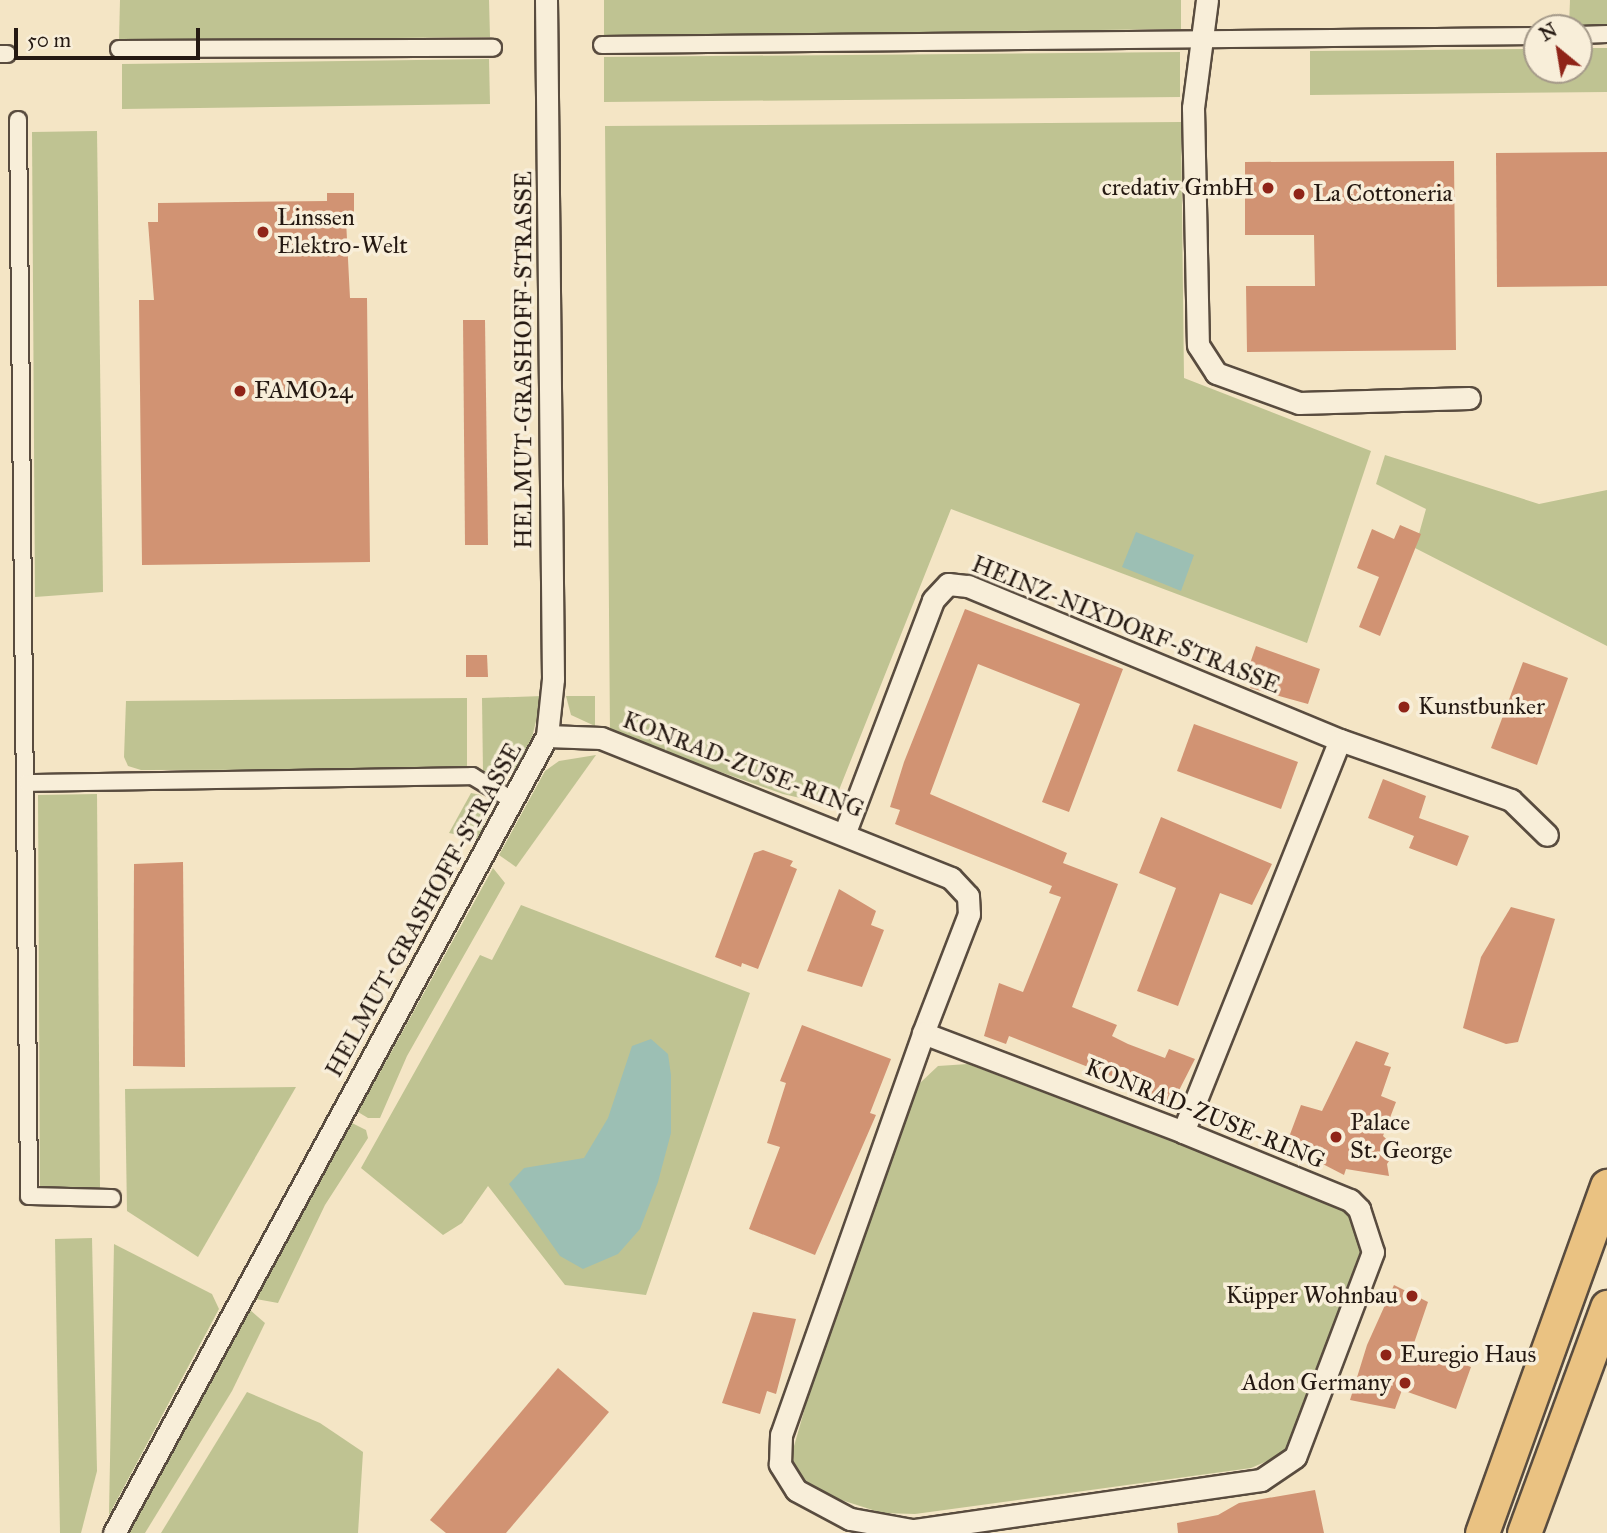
<!DOCTYPE html>
<meta charset="utf-8">
<style>
body{margin:0}
#map{position:relative;width:1607px;height:1533px;overflow:hidden;background:#f4e5c5;font-family:"IM FELL Great Primer",serif}
div>[style]{position:absolute}
[style*='--x']{left:calc(var(--x)*1px);top:calc(var(--y)*1px);width:calc(var(--w)*1px);rotate:calc(var(--a)*1deg)}
.green>*{inset:0;background:#bfc392}
.water>*{inset:0;background:#9cbfb4}
.building>*{inset:0;background:#d19373}
.roads{filter:drop-shadow(2px 0 #594c3f) drop-shadow(-2px 0 #594c3f) drop-shadow(0 2px #594c3f) drop-shadow(0 -2px #594c3f)}
.pedestrian>*{height:16px;margin:-8px;padding:0 8px;transform-origin:8px;border-radius:8px;background:#f8eed9}
.minor>*{height:21px;margin:-10.5px;padding:0 10.5px;transform-origin:10.5px;border-radius:10.5px;background:#f8eed9}
.primary>*{height:33px;margin:-16.5px;padding:0 16.5px;transform-origin:16.5px;border-radius:16.5px;background:#eac282}
.dots>*{width:19px;height:19px;translate:-50% -50%;box-sizing:border-box;border:4px solid #f8eed9;border-radius:50%}
span{translate:-50% -50%;white-space:nowrap;text-align:center;line-height:1.15;-webkit-text-stroke:7px #f8eed9;paint-order:stroke}
.poi-label{font-size:24px;color:#251912}
.right{translate:-100% -50%;text-align:right}
.left{translate:0 -50%;text-align:left}
.street-label{font-size:24px;color:#251912}
.north{position:absolute;left:1523px;top:14px;width:70px;height:70px;box-sizing:border-box;background:#f8eed9;border:2px solid #a49989;border-radius:50%;rotate:330deg;font-size:19px;font-weight:700;line-height:28px;text-align:center;color:#251912}
.north::after{content:'';display:block;margin:auto;width:24px;height:32px;background:#8f2418;clip-path:polygon(50% 0,100% 100%,50% 72%,0 100%)}
.scale{position:absolute;left:14px;top:28px;width:186px;height:32px;box-sizing:border-box;border:4px solid #251912;border-top:0;padding-left:9px;font-size:21px;line-height:24px;white-space:nowrap;color:#251912;-webkit-text-stroke:5px #f8eed9;paint-order:stroke}
</style>
<div id="map">
<div class="green">
<i style="clip-path:polygon(489px 0,490px 37px,119px 41px,120px 0)"></i>
<i style="clip-path:polygon(604px 0,1181px 0,1181px 29px,604px 36px)"></i>
<i style="clip-path:polygon(1570px 0,1607px 0,1607px 26px,1569px 26px)"></i>
<i style="clip-path:polygon(1579px 48px,1607px 48px,1607px 92px,1310px 95px,1310px 51px,1537px 49px,1537px 70px,1579px 70px)"></i>
<i style="clip-path:polygon(1180px 52px,1180px 97px,604px 102px,604px 57px)"></i>
<i style="clip-path:polygon(489px 59px,490px 104px,122px 109px,122px 64px)"></i>
<i style="clip-path:polygon(1181px 122px,1184px 378px,1371px 451px,1307px 643px,951px 509px,839px 790px,813px 801px,783px 794px,610px 733px,605px 126px)"></i>
<i style="clip-path:polygon(97px 131px,103px 592px,35px 597px,32px 132px)"></i>
<i style="clip-path:polygon(1385px 455px,1539px 504px,1607px 490px,1607px 646px,1415px 548px,1426px 509px,1376px 484px)"></i>
<i style="clip-path:polygon(542px 696px,530px 746px,517px 769px,491px 777px,483px 773px,482px 698px)"></i>
<i style="clip-path:polygon(566px 696px,595px 696px,595px 726px,571px 715px)"></i>
<i style="clip-path:polygon(467px 698px,467px 769px,141px 770px,128px 766px,124px 757px,126px 701px)"></i>
<i style="clip-path:polygon(596px 755px,516px 867px,499px 855px,545px 771px,559px 761px)"></i>
<i style="clip-path:polygon(471px 793px,481px 795px,490px 810px,478px 839px,449px 833px)"></i>
<i style="clip-path:polygon(97px 794px,100px 1188px,40px 1188px,38px 795px)"></i>
<i style="clip-path:polygon(493px 868px,505px 883px,407px 1056px,380px 1118px,368px 1118px,358px 1112px)"></i>
<i style="clip-path:polygon(521px 905px,750px 993px,646px 1295px,565px 1285px,488px 1186px,462px 1223px,443px 1235px,361px 1168px,480px 955px,492px 960px)"></i>
<i style="clip-path:polygon(968px 1064px,1335px 1203px,1350px 1217px,1363px 1244px,1286px 1453px,1251px 1468px,915px 1514px,882px 1513px,807px 1489px,790px 1460px,849px 1255px,920px 1083px,938px 1066px)"></i>
<i style="clip-path:polygon(296px 1087px,198px 1257px,127px 1211px,125px 1089px)"></i>
<i style="clip-path:polygon(352px 1123px,366px 1130px,368px 1138px,325px 1205px,278px 1303px,256px 1299px)"></i>
<i style="clip-path:polygon(92px 1238px,97px 1471px,81px 1533px,60px 1533px,55px 1239px)"></i>
<i style="clip-path:polygon(114px 1244px,212px 1294px,219px 1309px,109px 1515px)"></i>
<i style="clip-path:polygon(249px 1309px,265px 1323px,232px 1391px,145px 1533px,127px 1533px)"></i>
<i style="clip-path:polygon(247px 1392px,320px 1423px,363px 1452px,358px 1533px,161px 1533px)"></i>
</div>
<div class="water">
<i style="clip-path:polygon(1136px 532px,1194px 555px,1181px 591px,1122px 567px)"></i>
<i style="clip-path:polygon(651px 1039px,668px 1054px,671px 1075px,671px 1133px,658px 1182px,640px 1229px,618px 1254px,583px 1269px,560px 1256px,509px 1184px,524px 1168px,584px 1158px,608px 1118px,632px 1046px)"></i>
</div>
<div class="building">
<i style="clip-path:polygon(1607px 152px,1607px 286px,1497px 287px,1496px 153px)"></i>
<i style="clip-path:polygon(1454px 161px,1456px 350px,1247px 352px,1246px 286px,1315px 286px,1314px 235px,1245px 235px,1245px 162px)"></i>
<i style="clip-path:polygon(327px 193px,354px 193px,354px 220px,346px 220px,350px 298px,367px 298px,370px 562px,142px 565px,139px 300px,154px 300px,148px 222px,158px 222px,158px 203px,327px 201px)"></i>
<i style="clip-path:polygon(463px 320px,485px 320px,488px 545px,465px 545px)"></i>
<i style="clip-path:polygon(1400px 525px,1421px 534px,1380px 636px,1359px 627px,1379px 577px,1357px 568px,1372px 529px,1394px 539px)"></i>
<i style="clip-path:polygon(965px 609px,1123px 669px,1069px 812px,1042px 802px,1080px 704px,978px 664px,930px 794px,1067px 853px,1063px 863px,1118px 884px,1072px 1007px,1117px 1025px,1112px 1036px,1128px 1044px,1165px 1058px,1169px 1049px,1195px 1059px,1170px 1108px,1149px 1100px,1152px 1092px,1009px 1036px,1006px 1044px,984px 1036px,999px 983px,1023px 992px,1061px 897px,1049px 893px,1052px 886px,895px 824px,900px 810px,890px 807px,904px 762px)"></i>
<i style="clip-path:polygon(1256px 646px,1320px 669px,1308px 704px,1250px 688px,1252px 683px,1244px 681px)"></i>
<i style="clip-path:polygon(466px 655px,487px 655px,488px 677px,466px 677px)"></i>
<i style="clip-path:polygon(1523px 662px,1568px 678px,1537px 765px,1491px 748px)"></i>
<i style="clip-path:polygon(1194px 724px,1298px 762px,1281px 809px,1177px 771px)"></i>
<i style="clip-path:polygon(1383px 779px,1426px 796px,1419px 818px,1469px 836px,1457px 866px,1409px 848px,1414px 836px,1368px 818px)"></i>
<i style="clip-path:polygon(1161px 817px,1272px 864px,1252px 905px,1220px 893px,1178px 1006px,1137px 991px,1176px 888px,1139px 873px)"></i>
<i style="clip-path:polygon(763px 850px,793px 861px,790px 866px,797px 869px,758px 969px,742px 963px,741px 967px,715px 957px,754px 853px)"></i>
<i style="clip-path:polygon(183px 862px,185px 1067px,133px 1066px,134px 864px)"></i>
<i style="clip-path:polygon(839px 889px,876px 911px,871px 925px,884px 930px,862px 987px,807px 971px)"></i>
<i style="clip-path:polygon(1511px 907px,1555px 919px,1518px 1042px,1506px 1044px,1463px 1028px,1481px 957px)"></i>
<i style="clip-path:polygon(802px 1025px,891px 1059px,870px 1113px,876px 1115px,815px 1255px,749px 1229px,780px 1147px,767px 1143px,786px 1083px,780px 1081px)"></i>
<i style="clip-path:polygon(1356px 1041px,1389px 1053px,1384px 1065px,1391px 1067px,1381px 1096px,1396px 1102px,1383px 1136px,1397px 1149px,1387px 1164px,1389px 1176px,1346px 1169px,1344px 1175px,1286px 1145px,1301px 1105px,1322px 1111px)"></i>
<i style="clip-path:polygon(1394px 1285px,1428px 1302px,1413px 1346px,1471px 1367px,1456px 1409px,1402px 1390px,1395px 1409px,1350px 1400px,1367px 1345px)"></i>
<i style="clip-path:polygon(753px 1312px,796px 1319px,776px 1394px,767px 1391px,760px 1414px,722px 1403px)"></i>
<i style="clip-path:polygon(558px 1368px,609px 1412px,506px 1533px,446px 1533px,430px 1520px)"></i>
<i style="clip-path:polygon(1315px 1490px,1324px 1533px,1178px 1533px,1177px 1523px,1218px 1515px,1239px 1503px)"></i>
</div>
<div class="roads">
<div class="pedestrian">
<i style="--x:1579;--y:35;--w:28;--a:-2"></i>
<i style="--x:602;--y:45;--w:935;--a:-0.55"></i>
<i style="--x:119;--y:49;--w:374;--a:-0.2"></i>
<i style="--x:0;--y:54;--w:7;--a:0"></i>
<i style="--x:18;--y:120;--w:1076;--a:89.41"></i>
<i style="--x:29;--y:1196;--w:83;--a:1.4"></i>
<i style="--x:27;--y:783;--w:445;--a:-0.9"></i>
<i style="--x:472;--y:776;--w:49;--a:30.8"></i>
</div>
<div class="minor">
<i style="--x:1207;--y:0;--w:109;--a:97.4"></i>
<i style="--x:1193;--y:108;--w:237;--a:88.8"></i>
<i style="--x:1198;--y:345;--w:33;--a:57"></i>
<i style="--x:1216;--y:373;--w:88;--a:19.9"></i>
<i style="--x:1299;--y:403;--w:170;--a:-1.7"></i>
<i style="--x:547;--y:736;--w:54;--a:2.1"></i>
<i style="--x:601;--y:738;--w:377;--a:21.8"></i>
<i style="--x:951;--y:878;--w:25;--a:47"></i>
<i style="--x:968;--y:896;--w:18;--a:87"></i>
<i style="--x:969;--y:914;--w:128;--a:111.1"></i>
<i style="--x:845;--y:832;--w:248;--a:-69.2"></i>
<i style="--x:933;--y:600;--w:22;--a:-47"></i>
<i style="--x:948;--y:584;--w:20;--a:6"></i>
<i style="--x:968;--y:586;--w:403;--a:22.5"></i>
<i style="--x:1340;--y:740;--w:181;--a:19.3"></i>
<i style="--x:1511;--y:800;--w:50;--a:44.2"></i>
<i style="--x:923;--y:1033;--w:278;--a:20.8"></i>
<i style="--x:1183;--y:1132;--w:180;--a:22.2"></i>
<i style="--x:1350;--y:1200;--w:13;--a:45"></i>
<i style="--x:1359;--y:1209;--w:45;--a:72"></i>
<i style="--x:1373;--y:1252;--w:219;--a:110.8"></i>
<i style="--x:1295;--y:1457;--w:41;--a:145.9"></i>
<i style="--x:1261;--y:1480;--w:353;--a:171.8"></i>
<i style="--x:912;--y:1530;--w:63;--a:-169.9"></i>
<i style="--x:850;--y:1519;--w:61;--a:-151.8"></i>
<i style="--x:796;--y:1490;--w:31;--a:-122"></i>
<i style="--x:780;--y:1464;--w:29;--a:-88"></i>
<i style="--x:781;--y:1435;--w:426;--a:-70.5"></i>
<i style="--x:1183;--y:1132;--w:422;--a:-68.2"></i>
<i style="--x:114;--y:1533;--w:907;--a:-61.49"></i>
<i style="--x:547;--y:736;--w:57;--a:-84"></i>
<i style="--x:553;--y:679;--w:679;--a:-90.59"></i>
</div>
<div class="primary">
<i style="--x:1482;--y:1533;--w:369;--a:-70.2"></i>
<i style="--x:1524;--y:1533;--w:241;--a:-69.8"></i>
</div>
</div>
<div class="dots">
<i style="left:1268px;top:188px;background:#8f2418"></i>
<i style="left:1299px;top:194px;background:#8f2418"></i>
<i style="left:263px;top:232px;background:#8f2418"></i>
<i style="left:240px;top:391px;background:#8f2418"></i>
<i style="left:1404px;top:707px;background:#8f2418"></i>
<i style="left:1336px;top:1137px;background:#8f2418"></i>
<i style="left:1412px;top:1296px;background:#8f2418"></i>
<i style="left:1386px;top:1355px;background:#8f2418"></i>
<i style="left:1405px;top:1383px;background:#8f2418"></i>
</div>
<div class="poi-label">
<span class="right" style="left:1254px;top:188px">credativ GmbH</span>
<span class="left" style="left:1313px;top:194px">La Cottoneria</span>
<span class="left" style="left:277px;top:232px">Linssen<br>Elektro-Welt</span>
<span class="left" style="left:254px;top:391px">FAMO24</span>
<span class="left" style="left:1418px;top:707px">Kunstbunker</span>
<span class="left" style="left:1350px;top:1137px">Palace<br>St. George</span>
<span class="right" style="left:1398px;top:1296px">Küpper Wohnbau</span>
<span class="left" style="left:1400px;top:1355px">Euregio Haus</span>
<span class="right" style="left:1391px;top:1383px">Adon Germany</span>
</div>
<div class="street-label">
<span style="left:524px;top:360px;rotate:-90deg">HELMUT-GRASHOFF-STRASSE</span>
<span style="left:1126px;top:625px;rotate:22deg">HEINZ-NIXDORF-STRASSE</span>
<span style="left:743px;top:765px;rotate:21deg">KONRAD-ZUSE-RING</span>
<span style="left:424px;top:910px;rotate:-61deg">HELMUT-GRASHOFF-STRASSE</span>
<span style="left:1205px;top:1114px;rotate:22deg">KONRAD-ZUSE-RING</span>
</div>
<div class="north">N</div>
<div class="scale">50 m</div>
</div>
